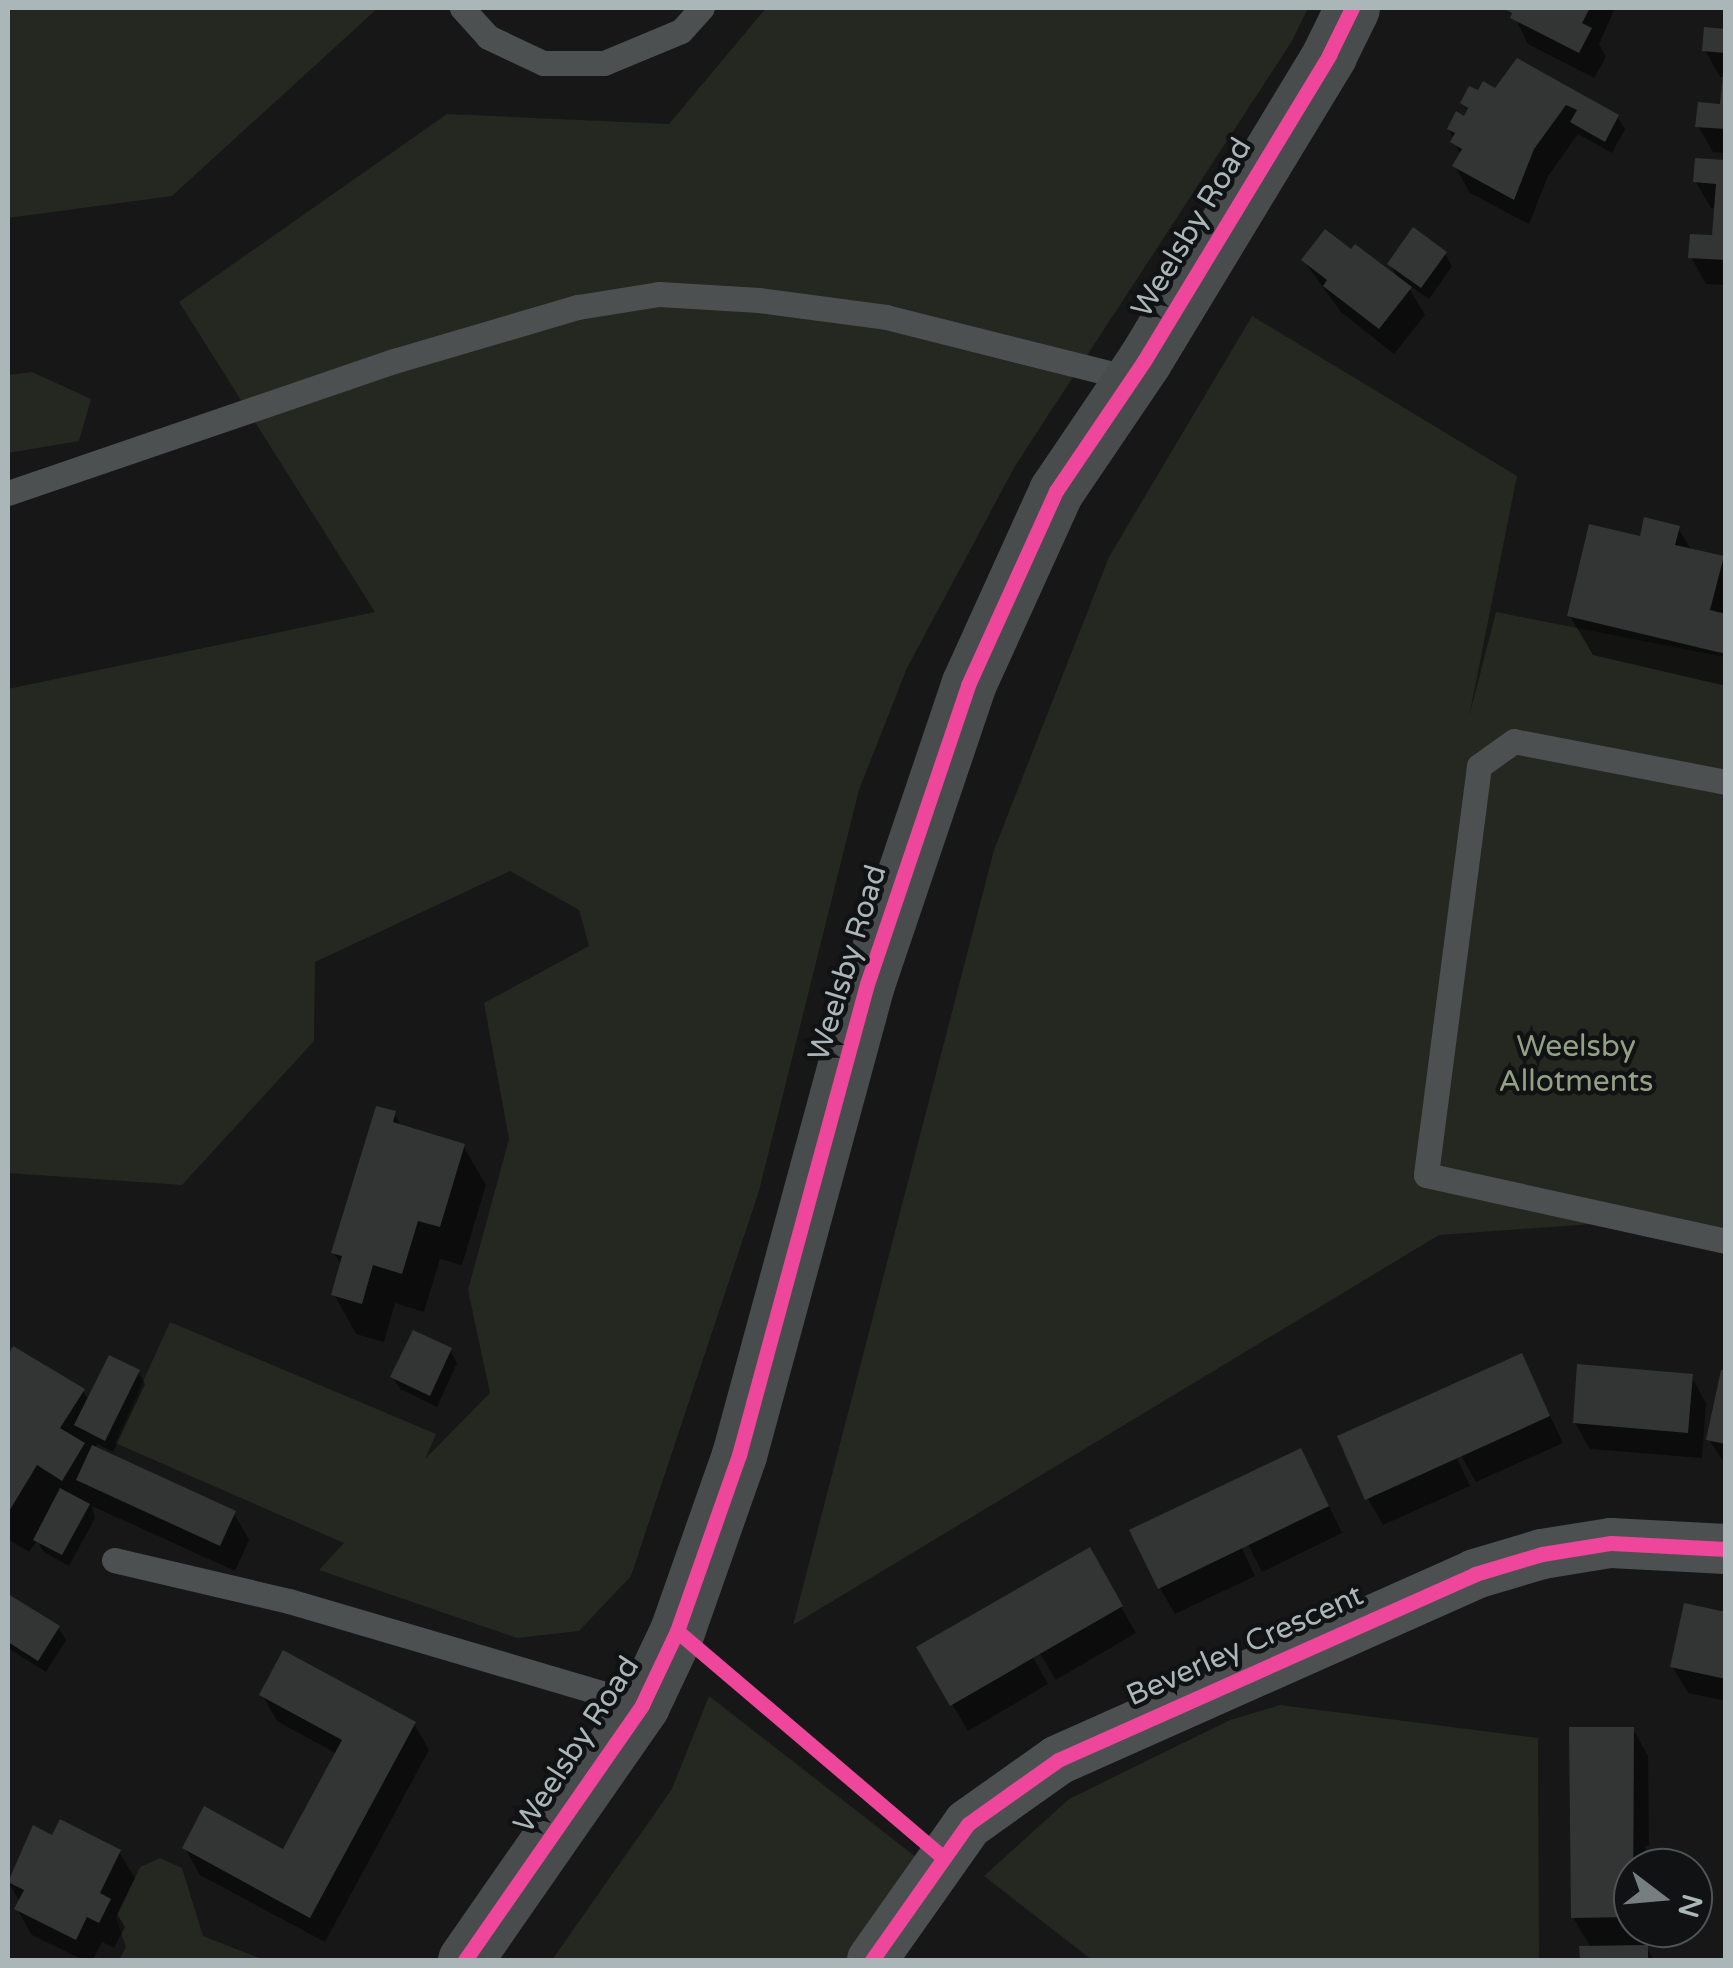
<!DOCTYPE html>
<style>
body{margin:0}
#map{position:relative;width:1733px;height:1968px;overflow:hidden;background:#171717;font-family:"Varela Round",sans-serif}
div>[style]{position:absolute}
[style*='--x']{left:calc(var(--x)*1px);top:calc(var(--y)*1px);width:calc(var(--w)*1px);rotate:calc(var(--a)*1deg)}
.green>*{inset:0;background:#252721}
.shadow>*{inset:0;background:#0007}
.building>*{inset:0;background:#333434}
.lane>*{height:25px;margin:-12.5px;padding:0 12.5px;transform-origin:12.5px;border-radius:12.5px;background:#4c5050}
.street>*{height:50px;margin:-25px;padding:0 25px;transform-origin:25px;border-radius:25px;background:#4c5050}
.primary>*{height:55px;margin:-27.5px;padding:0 27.5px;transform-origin:27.5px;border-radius:27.5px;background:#494c4c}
.cycleway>*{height:15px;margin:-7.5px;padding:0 7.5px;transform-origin:7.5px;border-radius:7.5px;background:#ed469a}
span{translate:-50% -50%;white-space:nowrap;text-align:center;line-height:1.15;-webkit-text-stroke:9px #111213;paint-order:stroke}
.street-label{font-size:30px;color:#aab6b7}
.park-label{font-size:30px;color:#93a083}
.frame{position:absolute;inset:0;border:10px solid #aab6b7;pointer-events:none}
.north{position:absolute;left:1613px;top:1848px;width:100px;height:100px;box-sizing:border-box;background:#111213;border:2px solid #4e5455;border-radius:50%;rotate:106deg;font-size:28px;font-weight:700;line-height:40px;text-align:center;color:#aab6b7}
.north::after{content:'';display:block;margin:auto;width:35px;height:45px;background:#777e7f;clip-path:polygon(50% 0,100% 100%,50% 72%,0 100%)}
</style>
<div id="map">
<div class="green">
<i style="clip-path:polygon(8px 8px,378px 8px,172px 196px,8px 218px)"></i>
<i style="clip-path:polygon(766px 8px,1308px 8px,1292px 41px,1015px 466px,907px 668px,859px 790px,759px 1191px,631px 1576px,579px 1631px,517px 1638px,319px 1570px,344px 1543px,115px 1443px,170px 1322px,436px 1434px,425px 1459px,490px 1393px,468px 1290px,509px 1139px,484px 1003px,589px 946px,579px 910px,510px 871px,315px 962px,314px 1041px,182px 1185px,8px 1173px,8px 689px,375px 612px,179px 302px,447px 114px,669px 124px)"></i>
<i style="clip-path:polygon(1252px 316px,1517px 476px,1469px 717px,1496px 612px,1725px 657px,1725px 1249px,1606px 1223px,1439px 1235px,793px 1625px,994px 850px,1109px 557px)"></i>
<i style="clip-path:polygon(32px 372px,91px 399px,79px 441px,8px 453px,8px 375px)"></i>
<i style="clip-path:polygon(709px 1696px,925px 1864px,857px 1960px,552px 1960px,672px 1789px)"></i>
<i style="clip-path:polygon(1280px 1705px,1538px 1738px,1539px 1960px,1092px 1960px,984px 1876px,1069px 1799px,1230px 1720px)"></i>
<i style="clip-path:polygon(160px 1858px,182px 1868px,203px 1936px,264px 1960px,119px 1960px,126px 1947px,116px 1918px,140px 1867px)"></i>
</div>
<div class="shadow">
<i style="clip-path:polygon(1510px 8px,1615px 8px,1599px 44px,1606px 57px,1594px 78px,1528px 44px)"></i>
<i style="clip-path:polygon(1726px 31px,1726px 153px,1713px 152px,1698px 126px,1722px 107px,1725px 77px,1720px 77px,1705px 50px)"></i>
<i style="clip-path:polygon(1505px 74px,1617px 117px,1625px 129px,1612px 153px,1578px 134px,1548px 176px,1529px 224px,1470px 193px,1455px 166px,1461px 156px,1449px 129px,1465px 119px,1468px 113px,1463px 103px,1479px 94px,1496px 91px)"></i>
<i style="clip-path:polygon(1726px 163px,1726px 285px,1706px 284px,1691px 257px,1715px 238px,1717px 208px,1711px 208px,1696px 182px)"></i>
<i style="clip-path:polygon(1445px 254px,1452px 266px,1429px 299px,1406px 283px,1425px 315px,1394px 354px,1341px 312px,1304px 261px,1400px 281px,1390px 264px)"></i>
<i style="clip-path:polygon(1678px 528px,1692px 551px,1722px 558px,1726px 564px,1726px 686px,1593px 655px,1570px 616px,1642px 539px)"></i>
<i style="clip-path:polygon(394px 1113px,402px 1128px,463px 1146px,486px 1185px,462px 1265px,440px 1259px,424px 1312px,395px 1303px,384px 1342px,356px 1334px,334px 1294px,342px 1266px,334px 1253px)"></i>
<i style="clip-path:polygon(14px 1349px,83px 1391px,89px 1401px,138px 1372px,145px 1384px,113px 1452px,97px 1444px,94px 1449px,234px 1513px,249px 1540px,235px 1571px,92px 1506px,95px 1518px,69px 1566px,44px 1552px,37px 1541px,29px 1552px,8px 1539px,8px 1360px)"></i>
<i style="clip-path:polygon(450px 1350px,457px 1363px,437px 1407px,400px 1389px,392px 1376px)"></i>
<i style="clip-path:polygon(1521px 1356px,1563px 1443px,1476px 1482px,1458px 1450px,1454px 1452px,1470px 1486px,1383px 1525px,1368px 1499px)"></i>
<i style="clip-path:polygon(1726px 1373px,1726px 1466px,1709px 1439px)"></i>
<i style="clip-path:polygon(1691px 1376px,1706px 1403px,1702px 1458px,1590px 1449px,1575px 1423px)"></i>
<i style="clip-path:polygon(1315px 1477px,1342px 1533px,1262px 1572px,1220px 1489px)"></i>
<i style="clip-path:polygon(1228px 1519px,1255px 1576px,1175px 1614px,1160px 1588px)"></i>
<i style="clip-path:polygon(1089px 1550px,1136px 1633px,1056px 1680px,1007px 1597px)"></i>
<i style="clip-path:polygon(8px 1597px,58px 1628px,66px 1640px,46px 1672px,8px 1648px)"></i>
<i style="clip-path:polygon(1001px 1601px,1048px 1684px,968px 1731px,919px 1648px)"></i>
<i style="clip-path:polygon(1726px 1614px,1726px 1701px,1688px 1693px,1673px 1667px)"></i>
<i style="clip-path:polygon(262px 1694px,414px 1724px,429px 1750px,325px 1942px,200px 1875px,185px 1848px,284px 1852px,337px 1754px,277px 1721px)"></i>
<i style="clip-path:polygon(1633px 1729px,1648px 1756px,1649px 1846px,1645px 1846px,1649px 1868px,1633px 1868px,1633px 1928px,1649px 1928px,1649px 1943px,1644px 1943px,1654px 1960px,1582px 1960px,1582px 1948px,1591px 1948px,1573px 1917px)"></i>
<i style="clip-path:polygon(34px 1829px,53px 1838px,119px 1852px,135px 1878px,117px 1914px,125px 1927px,114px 1948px,102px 1942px,93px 1960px,83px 1960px,32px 1935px,17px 1909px,20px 1902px,8px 1881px)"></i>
</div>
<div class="building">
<i style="clip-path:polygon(1503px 8px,1590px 8px,1582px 23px,1592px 28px,1579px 53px,1510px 18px,1512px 13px)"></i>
<i style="clip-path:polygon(1704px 27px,1726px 29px,1726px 53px,1702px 51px)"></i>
<i style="clip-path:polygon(1517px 58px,1619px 115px,1605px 142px,1570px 122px,1577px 110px,1566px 105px,1534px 149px,1514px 200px,1452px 166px,1462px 149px,1450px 142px,1455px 133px,1447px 129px,1456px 111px,1464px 116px,1468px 108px,1460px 103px,1469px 86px,1478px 90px,1483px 81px,1495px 88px)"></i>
<i style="clip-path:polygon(1723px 73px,1726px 129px,1695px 127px,1698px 102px,1720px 104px)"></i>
<i style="clip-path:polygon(1695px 158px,1726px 160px,1726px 260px,1688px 258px,1690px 234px,1712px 235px,1716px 184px,1693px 182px)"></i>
<i style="clip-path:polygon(1413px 227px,1447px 252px,1421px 288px,1387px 264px)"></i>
<i style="clip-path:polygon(1325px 229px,1351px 249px,1355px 244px,1412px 287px,1379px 329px,1323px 286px,1327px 280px,1301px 260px)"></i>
<i style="clip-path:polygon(1644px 517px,1680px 526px,1675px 545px,1724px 556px,1710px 610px,1726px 614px,1726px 654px,1567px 616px,1589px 524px,1640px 536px)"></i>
<i style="clip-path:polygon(376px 1106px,396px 1111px,393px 1122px,465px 1144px,440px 1227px,418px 1221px,402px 1274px,373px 1265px,362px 1304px,331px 1295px,342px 1256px,331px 1253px)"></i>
<i style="clip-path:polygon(413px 1330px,452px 1348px,430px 1396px,390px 1377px)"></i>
<i style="clip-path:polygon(13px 1346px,85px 1389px,60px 1428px,85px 1443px,62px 1481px,37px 1465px,8px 1513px,8px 1355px)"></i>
<i style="clip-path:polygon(1522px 1353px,1550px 1416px,1365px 1500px,1337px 1436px)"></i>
<i style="clip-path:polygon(109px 1355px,140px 1370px,105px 1441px,74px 1425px)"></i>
<i style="clip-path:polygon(1577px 1364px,1693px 1374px,1688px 1433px,1573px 1423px)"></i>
<i style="clip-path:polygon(1721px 1370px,1726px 1370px,1726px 1444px,1706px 1440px)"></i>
<i style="clip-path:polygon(92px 1445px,236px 1511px,220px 1546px,76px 1480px)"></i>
<i style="clip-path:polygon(1301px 1448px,1329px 1506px,1158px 1589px,1129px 1530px)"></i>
<i style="clip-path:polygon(60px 1488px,90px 1504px,62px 1555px,33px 1540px)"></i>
<i style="clip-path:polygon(1090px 1547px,1123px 1606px,950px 1706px,916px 1647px)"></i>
<i style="clip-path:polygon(8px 1594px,60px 1626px,38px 1661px,8px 1642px)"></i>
<i style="clip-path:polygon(1684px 1603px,1726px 1612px,1726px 1679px,1670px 1667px)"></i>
<i style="clip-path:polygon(283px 1650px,416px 1722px,310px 1918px,182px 1848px,204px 1806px,283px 1849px,342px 1740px,259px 1695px)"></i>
<i style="clip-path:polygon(1569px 1727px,1634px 1727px,1633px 1917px,1571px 1918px)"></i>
<i style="clip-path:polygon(60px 1819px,121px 1850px,100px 1893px,111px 1899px,99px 1923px,87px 1917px,76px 1940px,14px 1909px,24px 1890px,8px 1882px,33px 1825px,52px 1835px)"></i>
<i style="clip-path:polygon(1648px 1945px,1648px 1960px,1580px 1960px,1579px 1946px)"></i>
</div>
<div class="lane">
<i style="--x:462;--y:8;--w:39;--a:48"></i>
<i style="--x:488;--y:37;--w:61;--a:25.3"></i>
<i style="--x:543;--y:63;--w:61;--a:0"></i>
<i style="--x:604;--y:63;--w:83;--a:-22.6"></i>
<i style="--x:681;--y:31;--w:31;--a:-48"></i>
<i style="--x:8;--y:493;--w:408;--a:-18.9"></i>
<i style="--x:394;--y:361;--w:192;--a:-16.4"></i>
<i style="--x:578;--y:307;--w:82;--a:-9.1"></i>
<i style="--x:659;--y:294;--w:100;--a:3.4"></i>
<i style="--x:759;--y:300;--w:128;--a:7.6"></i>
<i style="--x:886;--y:317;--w:255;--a:14.1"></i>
<i style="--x:1726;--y:782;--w:216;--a:-169.1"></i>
<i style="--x:1514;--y:741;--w:43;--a:144.5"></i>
<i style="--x:1479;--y:766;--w:412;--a:97.4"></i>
<i style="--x:1426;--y:1175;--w:307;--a:12.4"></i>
<i style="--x:114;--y:1560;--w:180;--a:13.2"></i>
<i style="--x:289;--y:1601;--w:368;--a:16.4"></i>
</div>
<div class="street">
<i style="--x:872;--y:1960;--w:166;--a:-54.8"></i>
<i style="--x:968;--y:1824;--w:110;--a:-35.4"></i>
<i style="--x:1058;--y:1760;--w:457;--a:-24"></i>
<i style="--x:1475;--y:1574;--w:70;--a:-16.6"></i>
<i style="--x:1542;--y:1554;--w:70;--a:-9.1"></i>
<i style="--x:1611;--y:1543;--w:115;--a:3"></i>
</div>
<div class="primary">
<i style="--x:465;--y:1960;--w:310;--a:-55.2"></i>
<i style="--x:642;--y:1705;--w:82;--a:-64.7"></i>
<i style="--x:677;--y:1631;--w:187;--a:-70.6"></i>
<i style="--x:739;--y:1455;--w:488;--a:-74.8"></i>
<i style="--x:867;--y:984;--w:316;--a:-71.3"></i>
<i style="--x:968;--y:685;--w:213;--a:-65.6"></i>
<i style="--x:1056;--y:491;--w:157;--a:-55.9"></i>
<i style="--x:1144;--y:361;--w:358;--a:-58.8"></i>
<i style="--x:1329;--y:55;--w:52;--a:-63.9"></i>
</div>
<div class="cycleway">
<i style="--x:677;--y:1631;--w:350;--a:40.4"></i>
<i style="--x:465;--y:1960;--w:310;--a:-55.2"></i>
<i style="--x:642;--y:1705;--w:82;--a:-64.7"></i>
<i style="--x:677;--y:1631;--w:187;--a:-70.6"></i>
<i style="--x:739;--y:1455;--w:488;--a:-74.8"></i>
<i style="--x:867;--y:984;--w:316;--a:-71.3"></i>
<i style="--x:968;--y:685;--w:213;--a:-65.6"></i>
<i style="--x:1056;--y:491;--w:157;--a:-55.9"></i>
<i style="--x:1144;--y:361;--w:358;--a:-58.8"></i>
<i style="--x:1329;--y:55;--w:52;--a:-63.9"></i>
<i style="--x:872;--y:1960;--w:166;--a:-54.8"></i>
<i style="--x:968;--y:1824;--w:110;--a:-35.4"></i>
<i style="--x:1058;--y:1760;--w:457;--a:-24"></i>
<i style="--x:1475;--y:1574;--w:70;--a:-16.6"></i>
<i style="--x:1542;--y:1554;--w:70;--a:-9.1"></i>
<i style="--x:1611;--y:1543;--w:115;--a:3"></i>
</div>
<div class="street-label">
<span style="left:1192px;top:228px;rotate:-59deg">Weelsby Road</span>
<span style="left:848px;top:963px;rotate:-73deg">Weelsby Road</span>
<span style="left:1245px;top:1646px;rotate:-24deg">Beverley Crescent</span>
<span style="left:577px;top:1745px;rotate:-57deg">Weelsby Road</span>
</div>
<div class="park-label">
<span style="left:1576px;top:1064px">Weelsby<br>Allotments</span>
</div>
<div class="frame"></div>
<div class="north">N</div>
</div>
